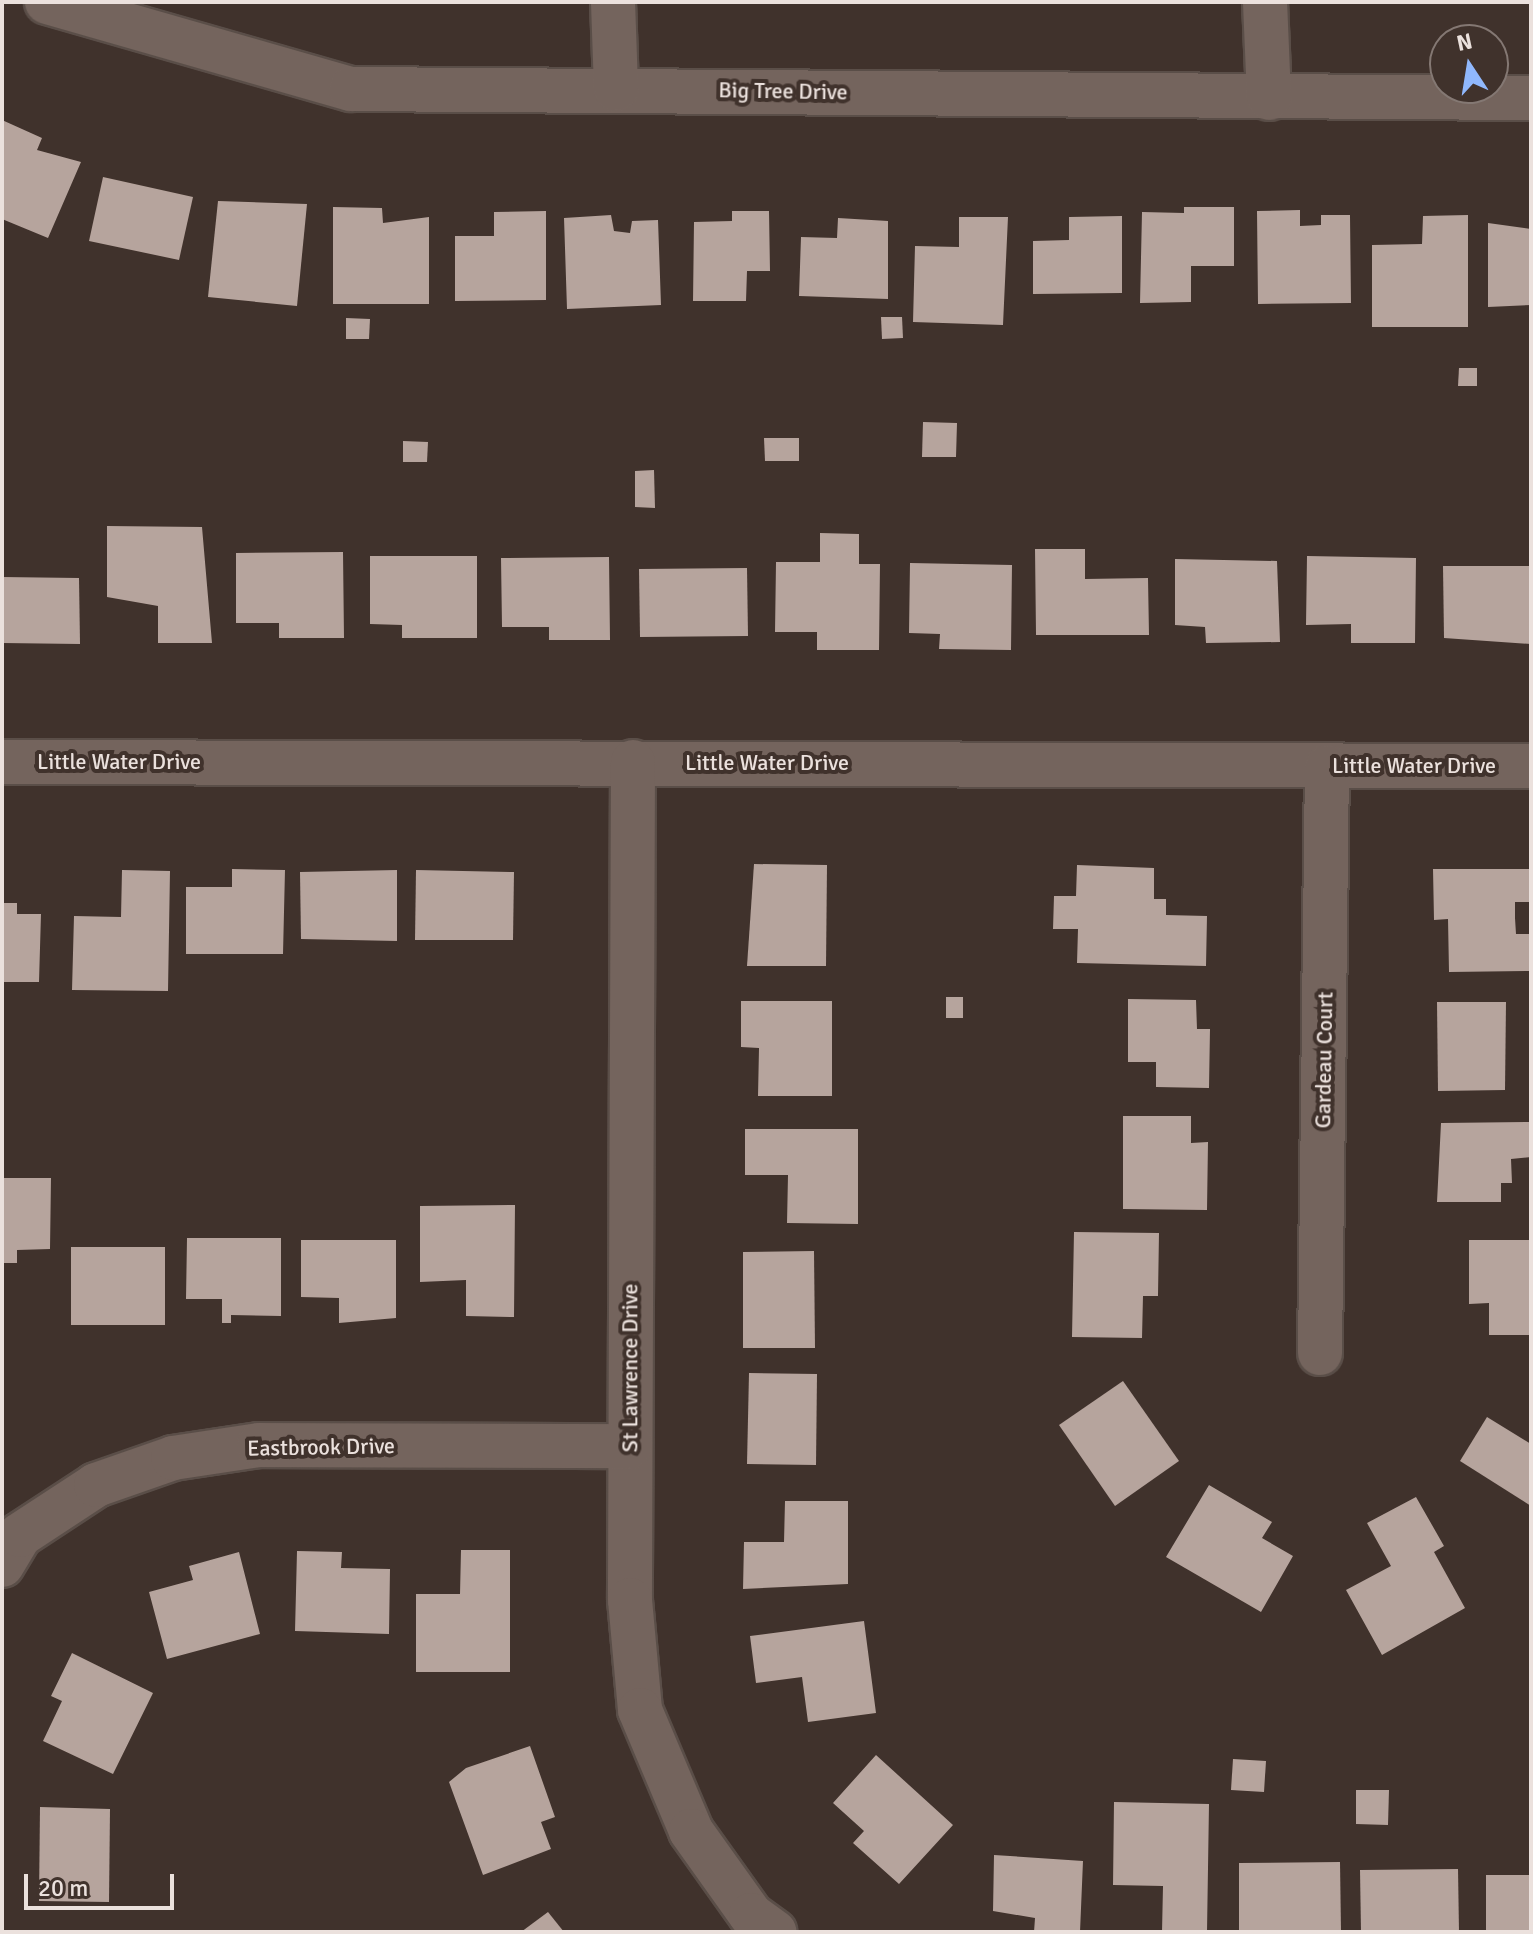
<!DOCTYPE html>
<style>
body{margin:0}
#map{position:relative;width:1533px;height:1934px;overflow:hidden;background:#40322c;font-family:Signika,sans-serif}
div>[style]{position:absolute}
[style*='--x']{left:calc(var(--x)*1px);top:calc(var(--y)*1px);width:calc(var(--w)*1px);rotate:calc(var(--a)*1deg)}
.building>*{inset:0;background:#b6a49d}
.roads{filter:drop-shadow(2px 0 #5a4e48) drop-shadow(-2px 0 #5a4e48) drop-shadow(0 2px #5a4e48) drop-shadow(0 -2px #5a4e48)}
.minor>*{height:44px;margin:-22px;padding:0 22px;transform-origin:22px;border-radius:22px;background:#74645d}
span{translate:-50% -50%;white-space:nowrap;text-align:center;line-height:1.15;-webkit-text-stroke:8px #40322c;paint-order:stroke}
.street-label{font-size:22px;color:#ebe1dd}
.frame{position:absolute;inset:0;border:4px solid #ebe1dd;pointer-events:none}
.north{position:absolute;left:1429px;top:24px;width:80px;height:80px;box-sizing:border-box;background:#40322c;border:2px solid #847873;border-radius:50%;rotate:348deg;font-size:22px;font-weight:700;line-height:32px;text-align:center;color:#ebe1dd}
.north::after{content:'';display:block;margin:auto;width:28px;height:36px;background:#90b8fd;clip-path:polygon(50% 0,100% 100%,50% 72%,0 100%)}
.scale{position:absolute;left:24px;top:1874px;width:150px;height:36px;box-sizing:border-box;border:4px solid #ebe1dd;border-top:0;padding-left:10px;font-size:24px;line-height:28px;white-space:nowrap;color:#ebe1dd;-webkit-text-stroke:6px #40322c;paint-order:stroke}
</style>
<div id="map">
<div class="building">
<i style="clip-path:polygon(2px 120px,42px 138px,37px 150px,81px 162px,48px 238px,2px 219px)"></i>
<i style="clip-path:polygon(103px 177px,193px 197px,179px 260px,89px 241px)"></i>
<i style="clip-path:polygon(218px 201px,307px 204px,297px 306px,208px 297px)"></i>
<i style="clip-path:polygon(333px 207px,382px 208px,383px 223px,429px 217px,429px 304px,333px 304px)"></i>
<i style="clip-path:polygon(1184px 207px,1234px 207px,1234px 266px,1191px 266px,1191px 302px,1140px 303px,1142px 212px,1184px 213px)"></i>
<i style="clip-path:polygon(1300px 210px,1300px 226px,1321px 225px,1321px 215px,1350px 215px,1351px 303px,1258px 304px,1257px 211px)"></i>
<i style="clip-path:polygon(546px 211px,546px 300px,455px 301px,455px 236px,494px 236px,494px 212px)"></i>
<i style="clip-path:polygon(732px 211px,769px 211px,770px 271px,747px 271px,746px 301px,693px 301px,694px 222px,732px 221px)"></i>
<i style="clip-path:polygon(611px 215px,614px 231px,630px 233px,632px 221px,658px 220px,661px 305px,567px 309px,564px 218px)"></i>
<i style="clip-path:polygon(1468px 215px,1468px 327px,1372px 327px,1372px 245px,1422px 244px,1423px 216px)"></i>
<i style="clip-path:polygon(1122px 216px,1122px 293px,1033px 294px,1033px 241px,1069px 240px,1069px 217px)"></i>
<i style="clip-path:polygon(959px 217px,1008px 217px,1003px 325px,913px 322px,915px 246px,959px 247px)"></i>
<i style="clip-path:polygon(838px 218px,888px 221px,888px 299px,799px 296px,801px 237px,837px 238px)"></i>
<i style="clip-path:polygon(1488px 223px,1531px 229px,1531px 305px,1488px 307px)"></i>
<i style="clip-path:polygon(881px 317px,902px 317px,903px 338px,882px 339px)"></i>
<i style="clip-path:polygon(346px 318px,370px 319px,369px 339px,346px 339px)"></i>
<i style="clip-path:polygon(1459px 368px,1477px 368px,1477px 386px,1458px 386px)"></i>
<i style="clip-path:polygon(923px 422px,957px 423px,956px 457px,922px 457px)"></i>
<i style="clip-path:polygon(764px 438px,799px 438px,799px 461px,765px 461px)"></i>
<i style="clip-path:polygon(403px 441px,428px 442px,427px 462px,403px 462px)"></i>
<i style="clip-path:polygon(654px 470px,655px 508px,635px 507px,635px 471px)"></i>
<i style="clip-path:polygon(107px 526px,202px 527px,212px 643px,158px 643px,158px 606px,107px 597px)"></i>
<i style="clip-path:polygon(820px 533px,859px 534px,859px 564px,880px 564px,879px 650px,817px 650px,817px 632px,775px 632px,776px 562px,820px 562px)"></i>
<i style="clip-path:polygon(1035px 549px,1085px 549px,1085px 579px,1148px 578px,1149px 635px,1036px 635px)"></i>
<i style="clip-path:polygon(343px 552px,344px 638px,279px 638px,279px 623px,236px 623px,236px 553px)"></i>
<i style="clip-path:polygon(370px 556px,477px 556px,477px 638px,402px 638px,402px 625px,370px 624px)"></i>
<i style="clip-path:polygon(1307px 556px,1416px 558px,1415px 643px,1351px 643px,1351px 624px,1306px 625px)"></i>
<i style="clip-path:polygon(609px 557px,610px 640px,549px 640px,549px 627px,502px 627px,501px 558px)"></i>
<i style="clip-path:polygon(1175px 559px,1277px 561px,1280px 642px,1206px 643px,1205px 627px,1175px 625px)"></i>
<i style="clip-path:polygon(910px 563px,1012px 565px,1011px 650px,939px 649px,940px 634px,909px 633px)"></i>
<i style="clip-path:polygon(1443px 566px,1531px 566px,1531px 644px,1444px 638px)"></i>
<i style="clip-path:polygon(747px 568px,748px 636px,640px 637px,639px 569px)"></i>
<i style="clip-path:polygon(2px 577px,79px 578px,80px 644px,2px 643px)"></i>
<i style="clip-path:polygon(754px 864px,827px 865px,826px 966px,747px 966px)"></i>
<i style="clip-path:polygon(1077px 865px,1154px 868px,1154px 899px,1166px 899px,1166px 915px,1207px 916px,1206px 966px,1077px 963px,1078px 929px,1053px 929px,1054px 896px,1076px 896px)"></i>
<i style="clip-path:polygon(232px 869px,285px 870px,283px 954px,186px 954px,186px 887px,232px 887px)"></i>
<i style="clip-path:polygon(1433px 869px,1531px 869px,1531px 902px,1515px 902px,1515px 918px,1516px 934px,1531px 934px,1531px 971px,1449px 972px,1448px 919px,1434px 920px)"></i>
<i style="clip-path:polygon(122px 870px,170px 871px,168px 991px,72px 990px,74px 916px,121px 917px)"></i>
<i style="clip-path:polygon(397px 870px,397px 941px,301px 939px,300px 872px)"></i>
<i style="clip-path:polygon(416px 870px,514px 872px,513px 940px,415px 940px)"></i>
<i style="clip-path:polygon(2px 903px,17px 903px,17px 914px,41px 914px,39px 982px,2px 982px)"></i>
<i style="clip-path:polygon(946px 997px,963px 997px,963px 1018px,946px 1018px)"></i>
<i style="clip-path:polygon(1128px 999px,1196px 1000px,1197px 1029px,1210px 1029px,1209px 1088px,1156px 1087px,1156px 1062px,1128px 1062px)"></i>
<i style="clip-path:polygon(741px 1001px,832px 1001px,832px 1096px,758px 1096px,759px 1048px,741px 1047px)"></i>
<i style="clip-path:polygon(1437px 1002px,1506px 1002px,1505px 1090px,1438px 1091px)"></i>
<i style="clip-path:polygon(1123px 1116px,1191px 1116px,1191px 1143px,1208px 1142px,1207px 1210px,1123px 1209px)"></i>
<i style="clip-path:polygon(1531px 1122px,1531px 1157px,1511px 1159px,1512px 1183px,1501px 1183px,1501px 1202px,1437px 1202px,1441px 1123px)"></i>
<i style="clip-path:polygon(745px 1129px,858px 1129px,858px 1224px,787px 1223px,788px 1175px,745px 1175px)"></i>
<i style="clip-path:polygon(2px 1178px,51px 1178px,50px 1249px,17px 1250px,17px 1263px,2px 1263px)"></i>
<i style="clip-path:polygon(515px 1205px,514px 1317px,466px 1316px,466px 1280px,420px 1282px,420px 1206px)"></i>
<i style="clip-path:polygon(1074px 1232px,1159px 1233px,1158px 1296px,1143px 1296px,1142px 1338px,1072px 1337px)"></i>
<i style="clip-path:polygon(187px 1238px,281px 1238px,281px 1316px,231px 1315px,231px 1323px,222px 1323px,222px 1299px,186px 1299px)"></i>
<i style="clip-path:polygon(301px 1240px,396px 1240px,396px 1318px,339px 1323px,339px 1298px,301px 1297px)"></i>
<i style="clip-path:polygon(1469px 1240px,1531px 1240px,1531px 1335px,1489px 1335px,1489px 1303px,1469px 1304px)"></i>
<i style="clip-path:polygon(71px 1247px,165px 1247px,165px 1325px,71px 1325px)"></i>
<i style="clip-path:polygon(814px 1251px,815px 1348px,743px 1348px,743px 1252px)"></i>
<i style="clip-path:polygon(749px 1373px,817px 1374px,816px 1465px,747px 1464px)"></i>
<i style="clip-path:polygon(1123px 1381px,1179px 1461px,1115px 1506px,1059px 1425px)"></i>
<i style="clip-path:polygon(1487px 1417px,1531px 1444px,1531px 1506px,1460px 1461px)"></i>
<i style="clip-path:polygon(1209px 1485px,1272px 1522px,1262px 1538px,1293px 1556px,1261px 1612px,1166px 1557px)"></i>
<i style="clip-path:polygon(1416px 1497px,1444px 1546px,1434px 1552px,1465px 1608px,1382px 1655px,1346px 1590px,1391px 1566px,1367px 1523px)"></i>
<i style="clip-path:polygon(785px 1501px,848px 1501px,848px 1584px,743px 1589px,744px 1542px,784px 1542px)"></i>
<i style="clip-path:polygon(461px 1550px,510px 1550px,510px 1672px,416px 1672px,416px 1594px,460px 1594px)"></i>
<i style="clip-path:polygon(297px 1551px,342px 1552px,341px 1568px,390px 1569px,389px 1634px,295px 1631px)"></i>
<i style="clip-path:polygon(239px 1552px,260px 1634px,167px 1659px,149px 1592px,193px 1580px,189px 1566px)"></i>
<i style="clip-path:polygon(864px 1621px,876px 1713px,808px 1722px,802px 1677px,756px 1683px,750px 1636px)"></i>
<i style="clip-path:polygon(72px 1653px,153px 1693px,113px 1774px,43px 1741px,62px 1701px,51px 1696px)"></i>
<i style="clip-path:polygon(530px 1746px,555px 1817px,541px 1822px,551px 1849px,483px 1875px,449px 1782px,466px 1768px)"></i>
<i style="clip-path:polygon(876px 1755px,953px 1825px,899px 1884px,853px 1843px,864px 1831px,833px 1803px)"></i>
<i style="clip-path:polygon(1233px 1759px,1266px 1761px,1264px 1792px,1231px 1790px)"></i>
<i style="clip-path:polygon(1356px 1790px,1389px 1790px,1388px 1825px,1356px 1824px)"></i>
<i style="clip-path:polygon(1114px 1802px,1209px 1804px,1207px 1932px,1162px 1932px,1163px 1886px,1113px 1885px)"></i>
<i style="clip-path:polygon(40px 1807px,110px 1809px,109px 1902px,39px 1901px)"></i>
<i style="clip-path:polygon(994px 1855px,1083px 1861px,1080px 1932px,1034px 1932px,1035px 1918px,993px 1911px)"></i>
<i style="clip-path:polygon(1340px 1862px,1341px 1932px,1239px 1932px,1239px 1863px)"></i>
<i style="clip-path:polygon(1458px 1869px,1459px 1932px,1361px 1932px,1360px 1870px)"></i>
<i style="clip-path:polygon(1486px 1875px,1531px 1875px,1531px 1932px,1486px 1932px)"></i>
<i style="clip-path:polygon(548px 1912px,564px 1932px,521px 1932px)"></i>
</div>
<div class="roads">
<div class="minor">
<i style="--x:47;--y:2;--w:316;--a:16"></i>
<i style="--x:351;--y:89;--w:1180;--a:0.44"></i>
<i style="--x:613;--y:2;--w:87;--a:88"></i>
<i style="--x:1265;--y:2;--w:96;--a:87.6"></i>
<i style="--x:2;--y:762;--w:1529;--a:0.15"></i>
<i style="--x:633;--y:762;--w:838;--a:90.21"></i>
<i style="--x:630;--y:1600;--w:110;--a:84.8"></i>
<i style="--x:640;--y:1710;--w:131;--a:67.1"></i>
<i style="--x:691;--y:1831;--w:103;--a:54.5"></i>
<i style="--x:751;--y:1915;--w:29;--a:36"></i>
<i style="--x:1320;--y:1353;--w:586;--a:-89.32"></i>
<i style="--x:2;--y:1565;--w:35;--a:-59"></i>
<i style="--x:20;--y:1535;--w:91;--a:-33.3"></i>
<i style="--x:96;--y:1485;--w:82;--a:-19.3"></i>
<i style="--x:173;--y:1458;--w:87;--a:-8.6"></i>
<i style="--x:259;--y:1445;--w:371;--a:0.2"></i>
</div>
</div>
<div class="street-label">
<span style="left:783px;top:91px;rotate:1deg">Big Tree Drive</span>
<span style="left:119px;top:762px">Little Water Drive</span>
<span style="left:767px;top:763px">Little Water Drive</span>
<span style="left:1414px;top:766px">Little Water Drive</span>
<span style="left:1324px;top:1060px;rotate:-89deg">Gardeau Court</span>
<span style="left:630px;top:1368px;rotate:-90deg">St Lawrence Drive</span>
<span style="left:321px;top:1447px;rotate:-1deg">Eastbrook Drive</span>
</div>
<div class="frame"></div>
<div class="north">N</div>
<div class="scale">20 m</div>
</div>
